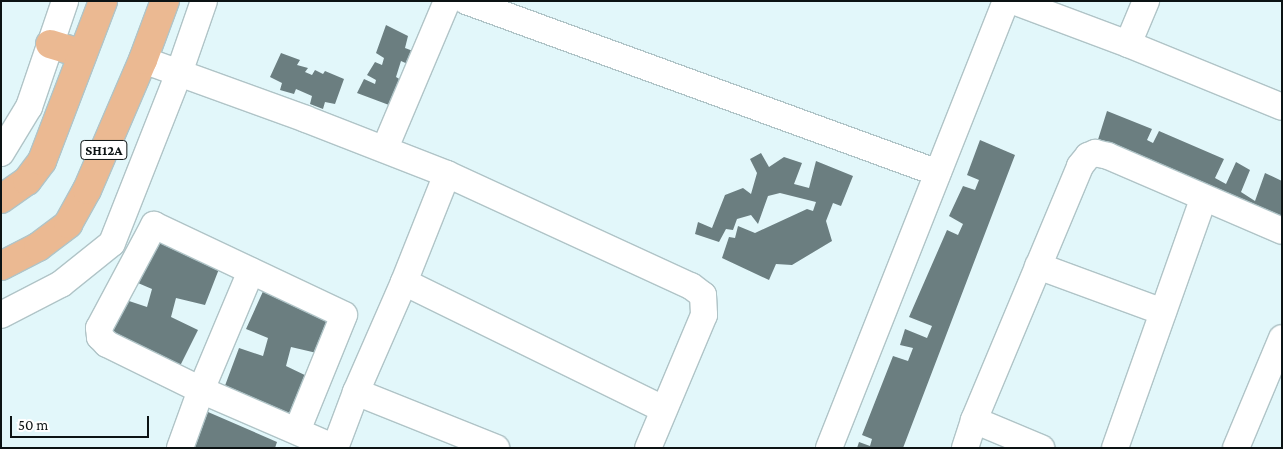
<!DOCTYPE html>
<style>
body{margin:0}
#map{position:relative;width:1283px;height:449px;overflow:hidden;background:#e2f7fa;font-family:"Crimson Pro",serif}
div>[style]{position:absolute}
[style*='--x']{left:calc(var(--x)*1px);top:calc(var(--y)*1px);width:calc(var(--w)*1px);rotate:calc(var(--a)*1deg)}
.building>*{inset:0;background:#6b7e80}
.roads{filter:drop-shadow(1px 0 #b0c4c7) drop-shadow(-1px 0 #b0c4c7) drop-shadow(0 1px #b0c4c7) drop-shadow(0 -1px #b0c4c7)}
.minor>*{height:26px;margin:-13px;padding:0 13px;transform-origin:13px;border-radius:13px;background:#fff}
.major>*{height:28px;margin:-14px;padding:0 14px;transform-origin:14px;border-radius:14px;background:#ebb992}
span{translate:-50% -50%;white-space:nowrap;text-align:center;line-height:1.15;-webkit-text-stroke:4px #fff;paint-order:stroke}
.shield-label span{padding:1px 4px;background:#fff;border:1px solid;border-radius:4px;-webkit-text-stroke-width:0}
.shield-label{font-size:14px;color:#0c1314;font-weight:700}
.frame{position:absolute;inset:0;border:2px solid #0c1314;pointer-events:none}
.scale{position:absolute;left:10px;top:416px;width:139px;height:22px;box-sizing:border-box;border:2px solid #0c1314;border-top:0;padding-left:6px;font-size:15px;line-height:18px;white-space:nowrap;color:#0c1314;-webkit-text-stroke:4px #fff;paint-order:stroke}
</style>
<div id="map">
<div class="building">
<i style="clip-path:polygon(386px 25px,408px 36px,405px 48px,413px 51px,410px 65px,401px 61px,396px 77px,401px 80px,389px 105px,357px 93px,364px 79px,375px 84px,376px 80px,367px 75px,375px 62px,382px 65px,384px 58px,376px 53px)"></i>
<i style="clip-path:polygon(281px 53px,300px 60px,297px 65px,308px 68px,305px 72px,312px 75px,315px 70px,323px 74px,325px 71px,344px 79px,335px 104px,325px 102px,323px 109px,310px 104px,312px 96px,296px 89px,294px 94px,280px 90px,282px 83px,270px 77px)"></i>
<i style="clip-path:polygon(1107px 111px,1152px 129px,1147px 140px,1153px 143px,1159px 131px,1224px 159px,1215px 178px,1226px 184px,1236px 162px,1250px 170px,1241px 192px,1255px 201px,1265px 173px,1282px 181px,1282px 220px,1096px 146px)"></i>
<i style="clip-path:polygon(980px 140px,1015px 155px,903px 448px,857px 448px,859px 442px,870px 446px,872px 439px,862px 435px,893px 356px,908px 361px,913px 348px,900px 345px,905px 329px,927px 338px,932px 326px,909px 317px,947px 230px,958px 235px,963px 224px,949px 216px,963px 186px,975px 190px,979px 180px,967px 175px)"></i>
<i style="clip-path:polygon(761px 153px,769px 167px,784px 157px,802px 163px,794px 184px,809px 188px,816px 161px,853px 176px,841px 206px,833px 203px,826px 221px,832px 241px,792px 265px,776px 264px,769px 280px,722px 258px,729px 237px,735px 238px,738px 226px,755px 233px,807px 209px,813px 211px,816px 202px,780px 193px,768px 196px,758px 224px,751px 215px,737px 219px,733px 230px,726px 229px,719px 242px,695px 234px,698px 222px,712px 228px,725px 195px,743px 188px,751px 194px,757px 173px,750px 159px)"></i>
<i style="clip-path:polygon(150px 238px,219px 269px,205px 305px,176px 298px,171px 317px,198px 330px,180px 366px,108px 343px,123px 299px,147px 307px,152px 289px,131px 280px)"></i>
<i style="clip-path:polygon(265px 287px,334px 318px,321px 354px,291px 347px,286px 366px,313px 379px,295px 415px,223px 391px,239px 348px,263px 356px,268px 338px,246px 329px)"></i>
<i style="clip-path:polygon(208px 412px,277px 442px,275px 448px,191px 448px)"></i>
</div>
<div class="roads">
<div class="minor">
<i style="--x:466;--y:1;--w:502;--a:20.02"></i>
<i style="--x:1013;--y:1;--w:123;--a:20.5"></i>
<i style="--x:1128;--y:44;--w:166;--a:22.2"></i>
<i style="--x:1128;--y:44;--w:47;--a:-67.3"></i>
<i style="--x:143;--y:60;--w:173;--a:19.9"></i>
<i style="--x:306;--y:119;--w:151;--a:21.3"></i>
<i style="--x:447;--y:174;--w:268;--a:24.7"></i>
<i style="--x:691;--y:286;--w:15;--a:37"></i>
<i style="--x:703;--y:295;--w:20;--a:87"></i>
<i style="--x:704;--y:315;--w:144;--a:112.8"></i>
<i style="--x:385;--y:148;--w:160;--a:-67.1"></i>
<i style="--x:1;--y:153;--w:54;--a:-58.7"></i>
<i style="--x:29;--y:107;--w:112;--a:-71.2"></i>
<i style="--x:1038;--y:266;--w:133;--a:20.2"></i>
<i style="--x:251;--y:271;--w:129;--a:112.8"></i>
<i style="--x:201;--y:390;--w:146;--a:23.4"></i>
<i style="--x:404;--y:282;--w:288;--a:26.1"></i>
<i style="--x:1;--y:315;--w:68;--a:-27.3"></i>
<i style="--x:61;--y:284;--w:65;--a:-38.8"></i>
<i style="--x:112;--y:243;--w:183;--a:-68.5"></i>
<i style="--x:179;--y:73;--w:76;--a:-70.9"></i>
<i style="--x:356;--y:392;--w:151;--a:21.8"></i>
<i style="--x:974;--y:420;--w:73;--a:22.7"></i>
<i style="--x:180;--y:448;--w:62;--a:-70.1"></i>
<i style="--x:201;--y:390;--w:105;--a:-153.9"></i>
<i style="--x:107;--y:344;--w:10;--a:-135"></i>
<i style="--x:100;--y:337;--w:9;--a:-96"></i>
<i style="--x:99;--y:328;--w:117;--a:-61.9"></i>
<i style="--x:154;--y:225;--w:210;--a:25.3"></i>
<i style="--x:344;--y:315;--w:125;--a:112.1"></i>
<i style="--x:335;--y:448;--w:60;--a:-69.4"></i>
<i style="--x:356;--y:392;--w:120;--a:-66.4"></i>
<i style="--x:404;--y:282;--w:116;--a:-68.3"></i>
<i style="--x:829;--y:448;--w:481;--a:-68.4"></i>
<i style="--x:965;--y:448;--w:29;--a:-72"></i>
<i style="--x:974;--y:420;--w:275;--a:-67.3"></i>
<i style="--x:1080;--y:166;--w:13;--a:-51"></i>
<i style="--x:1088;--y:156;--w:8;--a:-23"></i>
<i style="--x:1095;--y:153;--w:13;--a:13"></i>
<i style="--x:1108;--y:156;--w:189;--a:23.3"></i>
<i style="--x:1115;--y:448;--w:264;--a:-70.5"></i>
<i style="--x:1236;--y:448;--w:119;--a:-67.3"></i>
</div>
<div class="major">
<i style="--x:50;--y:44;--w:34;--a:17"></i>
<i style="--x:1;--y:199;--w:32;--a:-35"></i>
<i style="--x:27;--y:181;--w:25;--a:-53"></i>
<i style="--x:42;--y:161;--w:171;--a:-69.1"></i>
<i style="--x:1;--y:266;--w:42;--a:-27.2"></i>
<i style="--x:38;--y:247;--w:38;--a:-37"></i>
<i style="--x:68;--y:224;--w:39;--a:-61"></i>
<i style="--x:87;--y:190;--w:142;--a:-66.7"></i>
<i style="--x:143;--y:60;--w:63;--a:-69.6"></i>
</div>
</div>
<div class="shield-label">
<span style="left:104px;top:150px">SH12A</span>
</div>
<div class="frame"></div>
<div class="scale">50 m</div>
</div>
